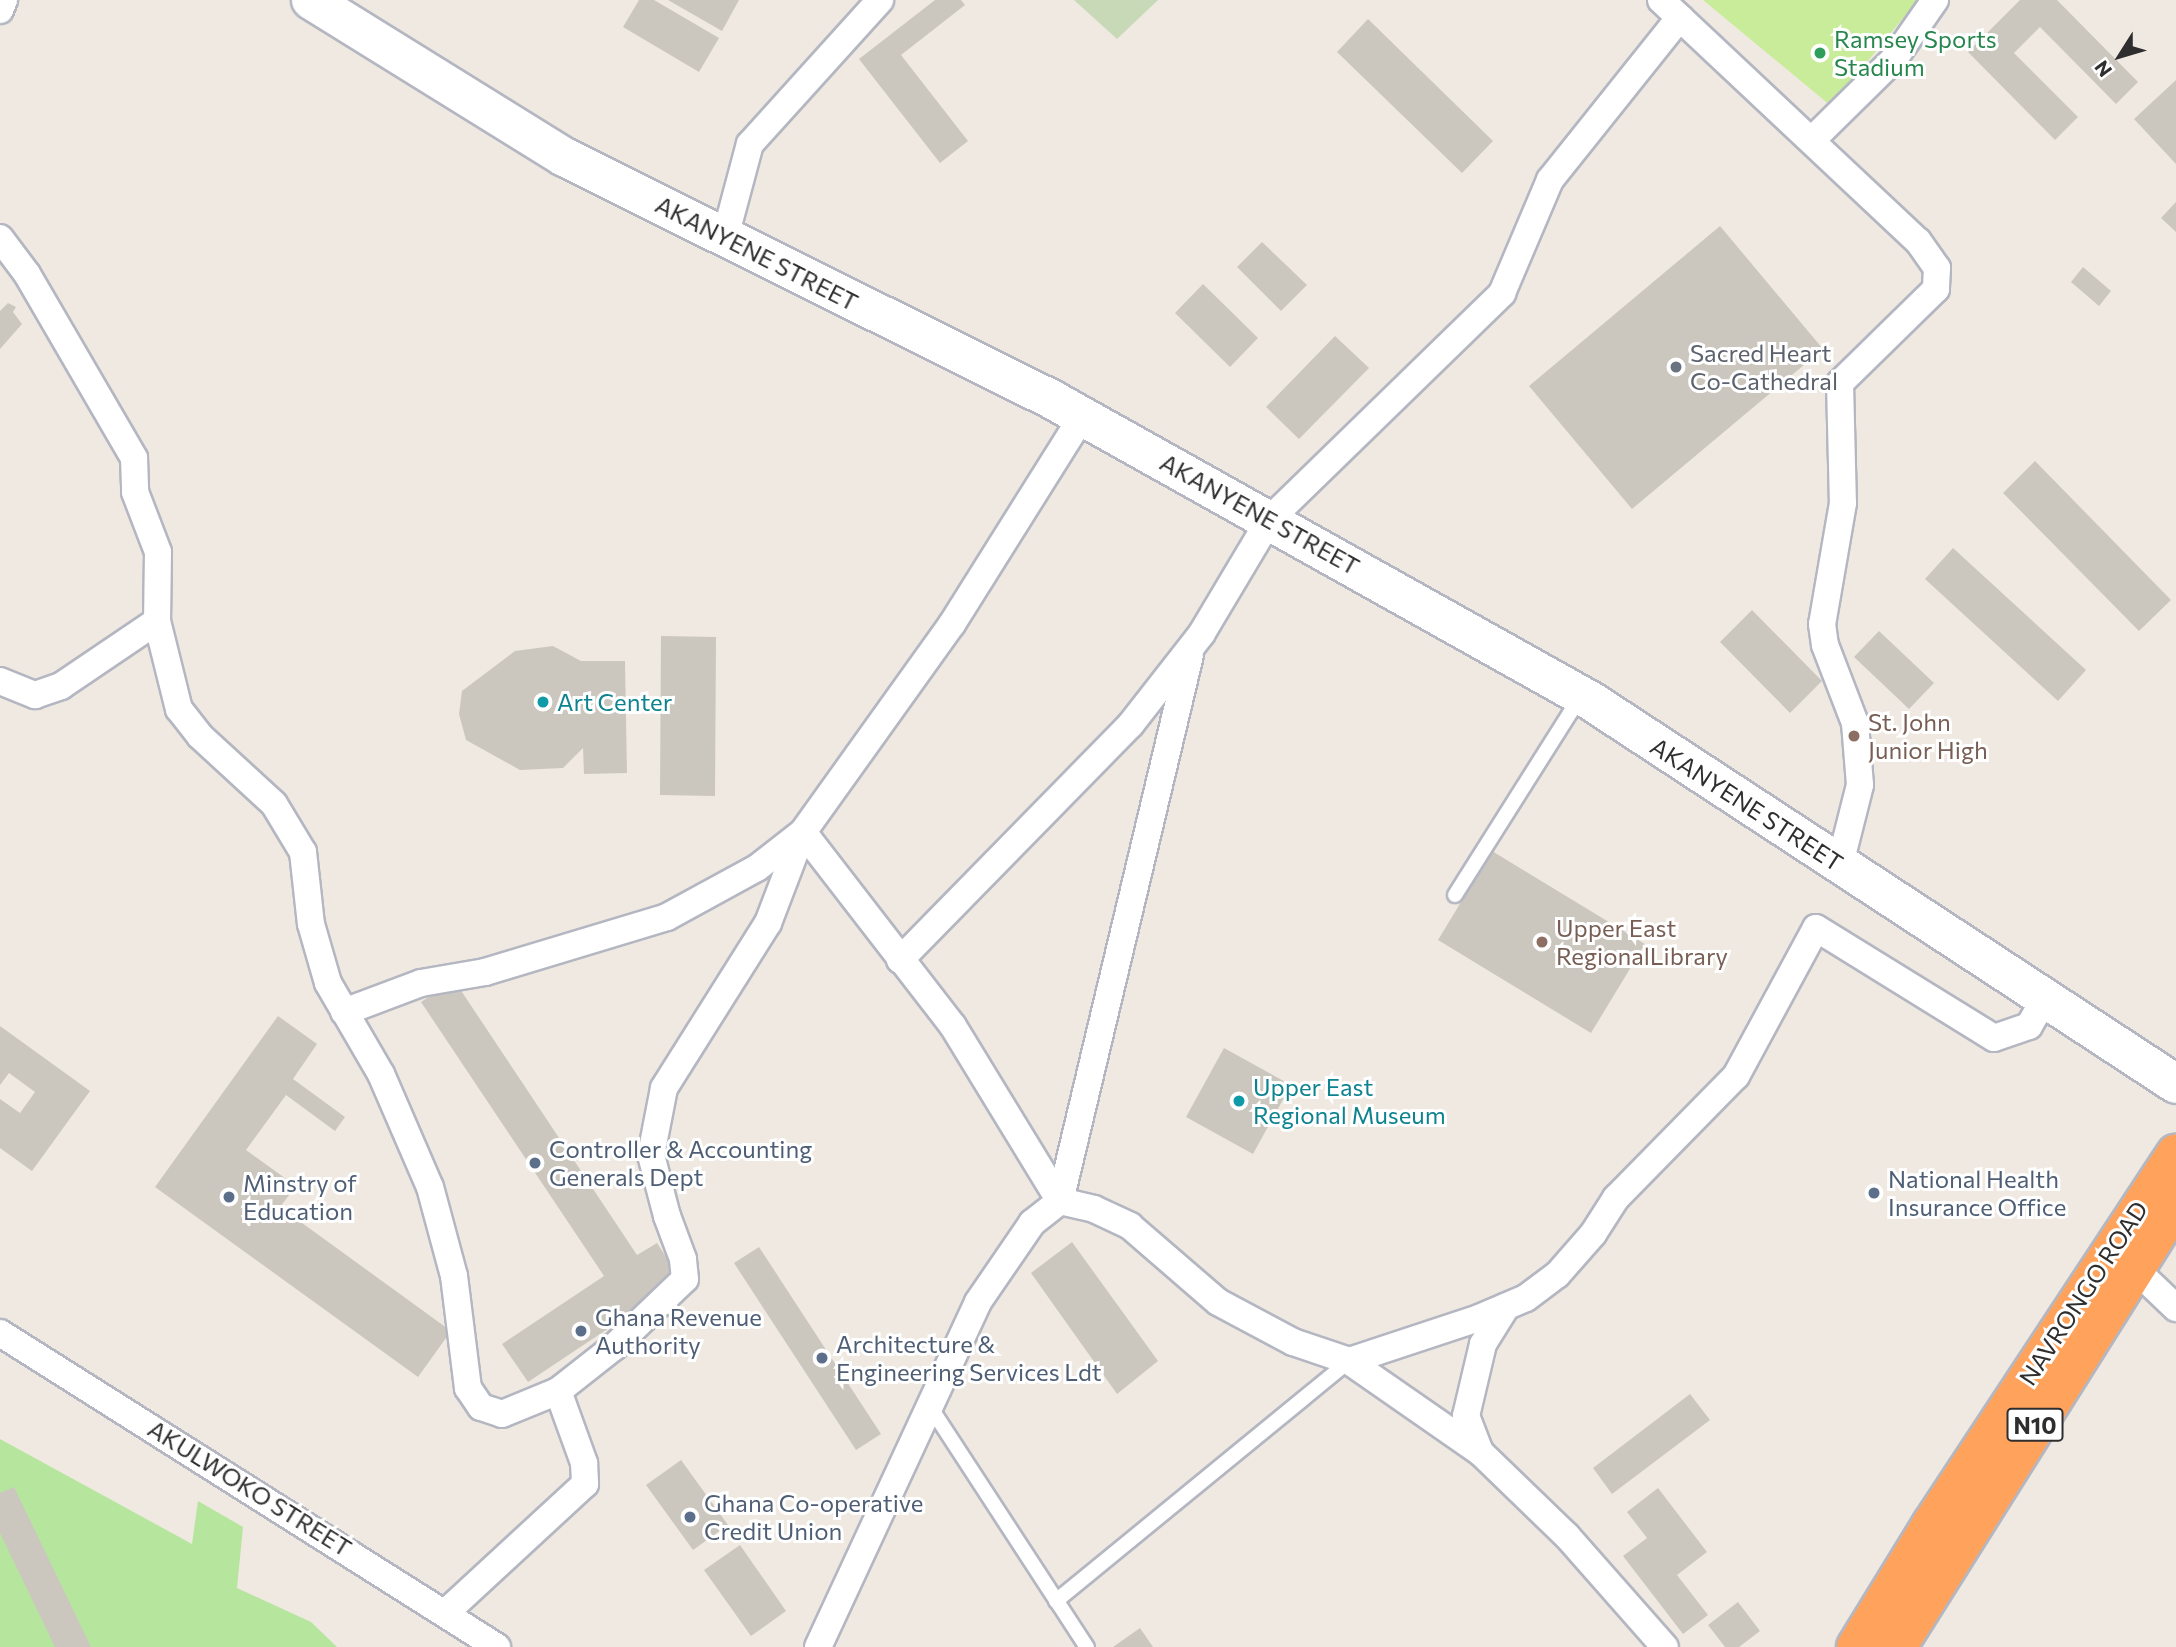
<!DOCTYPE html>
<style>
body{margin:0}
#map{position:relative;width:2176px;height:1647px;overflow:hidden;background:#efe9e1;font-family:Commissioner,sans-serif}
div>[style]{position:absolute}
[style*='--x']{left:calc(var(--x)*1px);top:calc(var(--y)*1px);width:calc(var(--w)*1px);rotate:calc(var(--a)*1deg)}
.green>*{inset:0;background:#b6e59e}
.cemetery>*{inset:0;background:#c8d9b8}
.pitch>*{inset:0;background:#c9ec9a}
.building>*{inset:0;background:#cbc7bf}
.roads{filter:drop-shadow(2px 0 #b4b7c1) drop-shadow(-2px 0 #b4b7c1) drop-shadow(0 2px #b4b7c1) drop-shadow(0 -2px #b4b7c1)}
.lane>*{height:14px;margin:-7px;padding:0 7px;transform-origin:7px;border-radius:7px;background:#fff}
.street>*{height:26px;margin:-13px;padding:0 13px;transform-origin:13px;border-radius:13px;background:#fff}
.secondary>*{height:38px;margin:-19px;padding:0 19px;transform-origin:19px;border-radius:19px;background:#fff}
.highway>*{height:38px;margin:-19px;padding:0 19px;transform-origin:19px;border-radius:19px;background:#ffa35c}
.dots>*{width:19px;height:19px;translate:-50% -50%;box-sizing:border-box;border:4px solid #fff;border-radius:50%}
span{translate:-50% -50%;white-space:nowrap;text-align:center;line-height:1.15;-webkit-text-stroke:6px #fff;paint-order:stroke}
.shield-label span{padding:2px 5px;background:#fff;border:2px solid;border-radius:5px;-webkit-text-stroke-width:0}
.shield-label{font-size:23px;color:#2e2e2e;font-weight:700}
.leisure-label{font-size:24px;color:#27864d}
.left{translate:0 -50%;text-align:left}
.street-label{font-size:24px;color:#2e2e2e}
.worship-label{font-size:24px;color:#5b616d}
.culture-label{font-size:24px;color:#0d838f}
.education-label{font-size:24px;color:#785e54}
.service-label{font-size:24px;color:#4e5e75}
.north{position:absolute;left:2085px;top:21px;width:70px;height:70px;-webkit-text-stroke:5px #fff;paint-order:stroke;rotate:233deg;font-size:19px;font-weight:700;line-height:28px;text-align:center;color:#2e2e2e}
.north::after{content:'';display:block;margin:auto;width:24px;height:32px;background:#2e2e2e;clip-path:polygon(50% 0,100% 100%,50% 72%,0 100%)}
</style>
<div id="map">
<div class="green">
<i style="clip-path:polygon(0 1439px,192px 1544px,198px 1501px,243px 1527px,237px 1588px,311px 1622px,337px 1647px,0 1647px)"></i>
</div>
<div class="cemetery">
<i style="clip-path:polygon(1074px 0,1158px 0,1117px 39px)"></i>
</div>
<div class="pitch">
<i style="clip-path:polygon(1703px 0,1918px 0,1831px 106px)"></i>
</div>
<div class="building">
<i style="clip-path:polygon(639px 0,654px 0,719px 38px,699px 72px,623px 27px)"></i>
<i style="clip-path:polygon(668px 0,739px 0,722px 31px)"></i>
<i style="clip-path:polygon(935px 0,961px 0,965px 5px,901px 55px,968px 141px,940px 163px,859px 59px)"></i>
<i style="clip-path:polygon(2020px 0,2057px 0,2138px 82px,2116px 104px,2040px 27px,2014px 53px,2078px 117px,2055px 140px,1968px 52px)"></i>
<i style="clip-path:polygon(1368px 19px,1493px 141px,1462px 173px,1337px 52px)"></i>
<i style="clip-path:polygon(2176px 80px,2176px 164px,2134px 119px)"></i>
<i style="clip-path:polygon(2176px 202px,2176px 232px,2161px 218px)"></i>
<i style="clip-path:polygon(1720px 226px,1823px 349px,1632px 509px,1529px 386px)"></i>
<i style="clip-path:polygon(1262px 242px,1307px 285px,1281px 311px,1237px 267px)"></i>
<i style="clip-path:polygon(2083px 267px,2111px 291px,2099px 306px,2071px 282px)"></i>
<i style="clip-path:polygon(1203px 284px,1258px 338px,1230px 367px,1175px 313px)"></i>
<i style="clip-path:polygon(8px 303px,16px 307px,13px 312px,22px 324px,0 349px,0 311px)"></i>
<i style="clip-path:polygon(1335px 336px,1369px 368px,1299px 439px,1266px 407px)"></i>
<i style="clip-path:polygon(2035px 461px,2171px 600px,2139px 631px,2003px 493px)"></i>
<i style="clip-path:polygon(1953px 548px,2086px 670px,2058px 701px,1925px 579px)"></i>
<i style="clip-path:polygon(1752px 610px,1822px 681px,1790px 713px,1720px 642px)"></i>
<i style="clip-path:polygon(1879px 631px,1934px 683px,1909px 709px,1854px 657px)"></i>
<i style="clip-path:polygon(661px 636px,716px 637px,715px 796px,660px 795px)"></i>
<i style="clip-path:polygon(553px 646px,581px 661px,625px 661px,627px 773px,584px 774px,583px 748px,563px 768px,520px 770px,466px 740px,459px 714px,462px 691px,515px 651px)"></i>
<i style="clip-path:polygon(1492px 851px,1645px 944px,1591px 1033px,1438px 940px)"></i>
<i style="clip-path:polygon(454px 980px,637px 1255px,657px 1243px,681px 1280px,528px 1382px,502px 1344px,604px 1276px,421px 1002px)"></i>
<i style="clip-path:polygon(278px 1016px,317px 1044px,293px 1079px,345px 1117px,335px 1131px,286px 1095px,246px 1150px,296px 1186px,280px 1207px,451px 1331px,418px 1377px,155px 1187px)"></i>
<i style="clip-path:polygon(0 1026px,90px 1091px,32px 1171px,0 1148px,0 1099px,20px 1113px,35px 1092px,9px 1073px,0 1085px)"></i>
<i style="clip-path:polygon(1224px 1048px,1291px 1085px,1253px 1154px,1186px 1117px)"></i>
<i style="clip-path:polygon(1072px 1242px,1158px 1361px,1117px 1394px,1031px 1273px)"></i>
<i style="clip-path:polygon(759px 1247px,881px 1434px,856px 1450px,734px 1263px)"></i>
<i style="clip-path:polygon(1690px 1394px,1710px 1420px,1612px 1494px,1593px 1468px)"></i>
<i style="clip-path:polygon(681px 1460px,728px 1525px,693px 1550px,646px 1485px)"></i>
<i style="clip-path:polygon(14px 1487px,91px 1647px,55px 1647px,0 1533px,0 1493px)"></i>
<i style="clip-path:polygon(1658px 1488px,1707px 1552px,1677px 1575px,1708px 1615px,1683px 1634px,1623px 1556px,1647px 1538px,1627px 1512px)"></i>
<i style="clip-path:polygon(740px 1545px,786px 1611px,751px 1636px,704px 1570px)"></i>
<i style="clip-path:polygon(1738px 1602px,1760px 1631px,1739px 1647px,1725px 1647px,1708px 1625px)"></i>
<i style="clip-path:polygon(1140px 1628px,1153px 1647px,1113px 1647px)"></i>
</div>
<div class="roads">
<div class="lane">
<i style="--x:1455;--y:895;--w:234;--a:-57.7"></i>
<i style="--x:929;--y:1405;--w:289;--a:56.9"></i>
<i style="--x:1056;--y:1601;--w:379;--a:-39.3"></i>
</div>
<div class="street">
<i style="--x:1661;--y:0;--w:352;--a:43.2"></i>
<i style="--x:1918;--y:241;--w:33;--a:55"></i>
<i style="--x:1937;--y:268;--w:21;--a:93"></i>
<i style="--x:1936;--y:289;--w:134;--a:135.6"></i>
<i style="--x:1840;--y:383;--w:120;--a:88.6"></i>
<i style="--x:1843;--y:503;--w:123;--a:99.8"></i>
<i style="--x:1822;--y:624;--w:21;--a:82"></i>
<i style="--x:1825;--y:645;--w:84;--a:69"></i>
<i style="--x:1855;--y:723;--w:62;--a:85.4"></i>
<i style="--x:1860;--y:785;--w:81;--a:104.2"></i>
<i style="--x:0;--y:10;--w:11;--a:-68"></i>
<i style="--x:1813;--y:139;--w:114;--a:-44.6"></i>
<i style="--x:1894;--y:59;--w:72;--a:-55.2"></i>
<i style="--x:725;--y:237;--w:96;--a:-75"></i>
<i style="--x:750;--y:144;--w:194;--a:-47.9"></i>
<i style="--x:0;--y:238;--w:45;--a:53.1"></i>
<i style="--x:27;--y:274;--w:213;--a:59.8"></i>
<i style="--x:134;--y:458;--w:34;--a:88"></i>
<i style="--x:135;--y:492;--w:64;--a:69"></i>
<i style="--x:158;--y:552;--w:69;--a:90.8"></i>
<i style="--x:157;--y:621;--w:91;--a:76"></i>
<i style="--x:179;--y:709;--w:34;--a:52"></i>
<i style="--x:200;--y:736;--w:100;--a:42.6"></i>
<i style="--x:274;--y:804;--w:56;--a:58.9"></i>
<i style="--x:303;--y:852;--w:72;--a:83.7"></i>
<i style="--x:311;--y:924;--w:61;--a:73.9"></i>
<i style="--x:328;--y:983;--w:105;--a:59.8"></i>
<i style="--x:381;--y:1074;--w:123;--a:66.6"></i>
<i style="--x:430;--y:1187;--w:92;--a:74.9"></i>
<i style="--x:454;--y:1276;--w:113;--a:82.9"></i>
<i style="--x:468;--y:1388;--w:23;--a:56"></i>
<i style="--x:481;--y:1407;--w:22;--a:18"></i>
<i style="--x:502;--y:1414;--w:61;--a:-22.3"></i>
<i style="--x:558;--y:1391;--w:77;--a:70.1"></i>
<i style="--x:584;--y:1463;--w:21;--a:87"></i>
<i style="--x:585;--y:1484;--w:190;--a:137.3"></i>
<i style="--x:0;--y:681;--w:38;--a:22"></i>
<i style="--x:35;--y:695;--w:28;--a:-19"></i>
<i style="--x:61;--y:686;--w:116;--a:-34.1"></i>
<i style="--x:803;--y:832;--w:245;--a:52.3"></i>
<i style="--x:953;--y:1026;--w:205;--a:58.6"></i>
<i style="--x:900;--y:960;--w:330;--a:-45.6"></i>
<i style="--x:1131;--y:724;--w:115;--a:-52"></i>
<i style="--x:1202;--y:633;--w:133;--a:-59.2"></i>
<i style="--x:1270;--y:519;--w:324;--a:-44.2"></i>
<i style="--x:1502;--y:293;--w:123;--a:-67"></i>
<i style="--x:1550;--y:180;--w:208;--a:-51.4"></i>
<i style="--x:344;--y:1012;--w:82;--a:-20.6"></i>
<i style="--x:421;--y:983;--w:65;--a:-9.8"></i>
<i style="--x:485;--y:972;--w:190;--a:-16.8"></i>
<i style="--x:667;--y:917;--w:102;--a:-28.6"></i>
<i style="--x:757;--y:868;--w:58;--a:-38"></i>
<i style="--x:803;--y:832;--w:256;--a:-54.4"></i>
<i style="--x:952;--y:624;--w:244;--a:-57.9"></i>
<i style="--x:1060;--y:1201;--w:561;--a:-76.61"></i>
<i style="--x:2134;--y:1268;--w:58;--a:43.6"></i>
<i style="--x:0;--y:1333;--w:588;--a:32.28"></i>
<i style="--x:1349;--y:1361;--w:160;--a:34.8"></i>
<i style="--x:1480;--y:1452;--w:121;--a:44"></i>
<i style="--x:1567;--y:1536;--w:148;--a:48.6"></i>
<i style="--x:558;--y:1391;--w:71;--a:-38.2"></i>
<i style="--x:614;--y:1347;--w:98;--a:-43.8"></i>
<i style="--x:685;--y:1279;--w:20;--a:-96"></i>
<i style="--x:683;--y:1259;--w:46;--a:-110.4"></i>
<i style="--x:667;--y:1216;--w:63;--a:-104.7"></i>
<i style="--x:651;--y:1155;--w:68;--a:-79"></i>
<i style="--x:664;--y:1088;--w:195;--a:-57.8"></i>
<i style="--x:768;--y:923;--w:95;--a:-69.1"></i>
<i style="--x:1480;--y:1452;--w:39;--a:-111"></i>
<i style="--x:1466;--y:1416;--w:74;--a:-76.7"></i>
<i style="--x:1483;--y:1344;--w:44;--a:-58.1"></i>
<i style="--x:818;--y:1647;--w:380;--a:-65.1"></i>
<i style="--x:978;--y:1302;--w:96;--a:-55.6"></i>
<i style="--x:1032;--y:1223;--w:36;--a:-38"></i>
<i style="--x:1060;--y:1201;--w:35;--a:13"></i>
<i style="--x:1094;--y:1209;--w:40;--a:25"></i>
<i style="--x:1130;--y:1226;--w:116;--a:40.8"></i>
<i style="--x:1218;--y:1302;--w:85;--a:28.1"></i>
<i style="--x:1293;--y:1342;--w:59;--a:18.7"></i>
<i style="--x:1349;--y:1361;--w:137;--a:-18.3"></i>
<i style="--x:1479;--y:1318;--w:51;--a:-23.1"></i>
<i style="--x:1526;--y:1298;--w:39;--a:-37"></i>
<i style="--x:1557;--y:1275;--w:55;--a:-48.7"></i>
<i style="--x:1593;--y:1234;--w:43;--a:-57.4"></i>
<i style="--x:1616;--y:1198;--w:171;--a:-45.5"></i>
<i style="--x:1736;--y:1076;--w:168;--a:-61.6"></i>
<i style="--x:1816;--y:928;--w:209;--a:31.7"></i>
<i style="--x:1994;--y:1038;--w:37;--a:-19"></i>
<i style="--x:2029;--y:1026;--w:32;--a:-60"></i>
</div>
<div class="secondary">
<i style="--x:311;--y:0;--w:298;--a:31.8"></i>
<i style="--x:564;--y:157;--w:544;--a:26.42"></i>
<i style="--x:1051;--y:399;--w:619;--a:29.22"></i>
<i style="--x:1591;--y:701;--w:699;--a:33.21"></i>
</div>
<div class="highway">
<i style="--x:1856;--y:1647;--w:143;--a:-58.4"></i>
<i style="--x:1931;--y:1525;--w:445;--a:-56.6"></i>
<i style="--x:1897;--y:1647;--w:524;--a:-57.8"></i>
</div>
</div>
<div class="dots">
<i style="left:1820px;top:53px;background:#2e9e5b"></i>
<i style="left:1676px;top:367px;background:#6b7280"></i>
<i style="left:543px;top:702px;background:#0f9aa8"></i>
<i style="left:1854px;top:736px;background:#8d6e63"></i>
<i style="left:1542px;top:942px;background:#8d6e63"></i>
<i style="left:1239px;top:1101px;background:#0f9aa8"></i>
<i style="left:535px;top:1163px;background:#5c6f8a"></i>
<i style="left:1874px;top:1193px;background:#5c6f8a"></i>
<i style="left:229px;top:1197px;background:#5c6f8a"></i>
<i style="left:581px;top:1331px;background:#5c6f8a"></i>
<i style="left:822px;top:1358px;background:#5c6f8a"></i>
<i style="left:690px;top:1517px;background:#5c6f8a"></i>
</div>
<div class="shield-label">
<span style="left:2035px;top:1425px">N10</span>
</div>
<div class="leisure-label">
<span class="left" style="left:1834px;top:53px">Ramsey Sports<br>Stadium</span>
</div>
<div class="street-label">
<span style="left:757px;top:253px;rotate:27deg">AKANYENE STREET</span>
<span style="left:1260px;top:514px;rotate:29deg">AKANYENE STREET</span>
<span style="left:1747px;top:804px;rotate:33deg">AKANYENE STREET</span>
<span style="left:2083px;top:1293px;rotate:-57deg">NAVRONGO ROAD</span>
<span style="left:250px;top:1488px;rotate:32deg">AKULWOKO STREET</span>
</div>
<div class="worship-label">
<span class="left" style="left:1690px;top:367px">Sacred Heart<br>Co-Cathedral</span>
</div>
<div class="culture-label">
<span class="left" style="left:557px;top:702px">Art Center</span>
<span class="left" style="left:1253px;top:1101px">Upper East<br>Regional Museum</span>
</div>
<div class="education-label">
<span class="left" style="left:1868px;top:736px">St. John<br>Junior High</span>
<span class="left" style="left:1556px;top:942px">Upper East<br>RegionalLibrary</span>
</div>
<div class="service-label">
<span class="left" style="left:549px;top:1163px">Controller &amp; Accounting<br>Generals Dept</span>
<span class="left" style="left:1888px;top:1193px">National Health<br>Insurance Office</span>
<span class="left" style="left:243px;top:1197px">Minstry of<br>Education</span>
<span class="left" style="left:595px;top:1331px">Ghana Revenue<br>Authority</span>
<span class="left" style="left:836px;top:1358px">Architecture &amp;<br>Engineering Services Ldt</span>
<span class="left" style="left:704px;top:1517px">Ghana Co-operative<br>Credit Union</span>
</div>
<div class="north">N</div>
</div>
